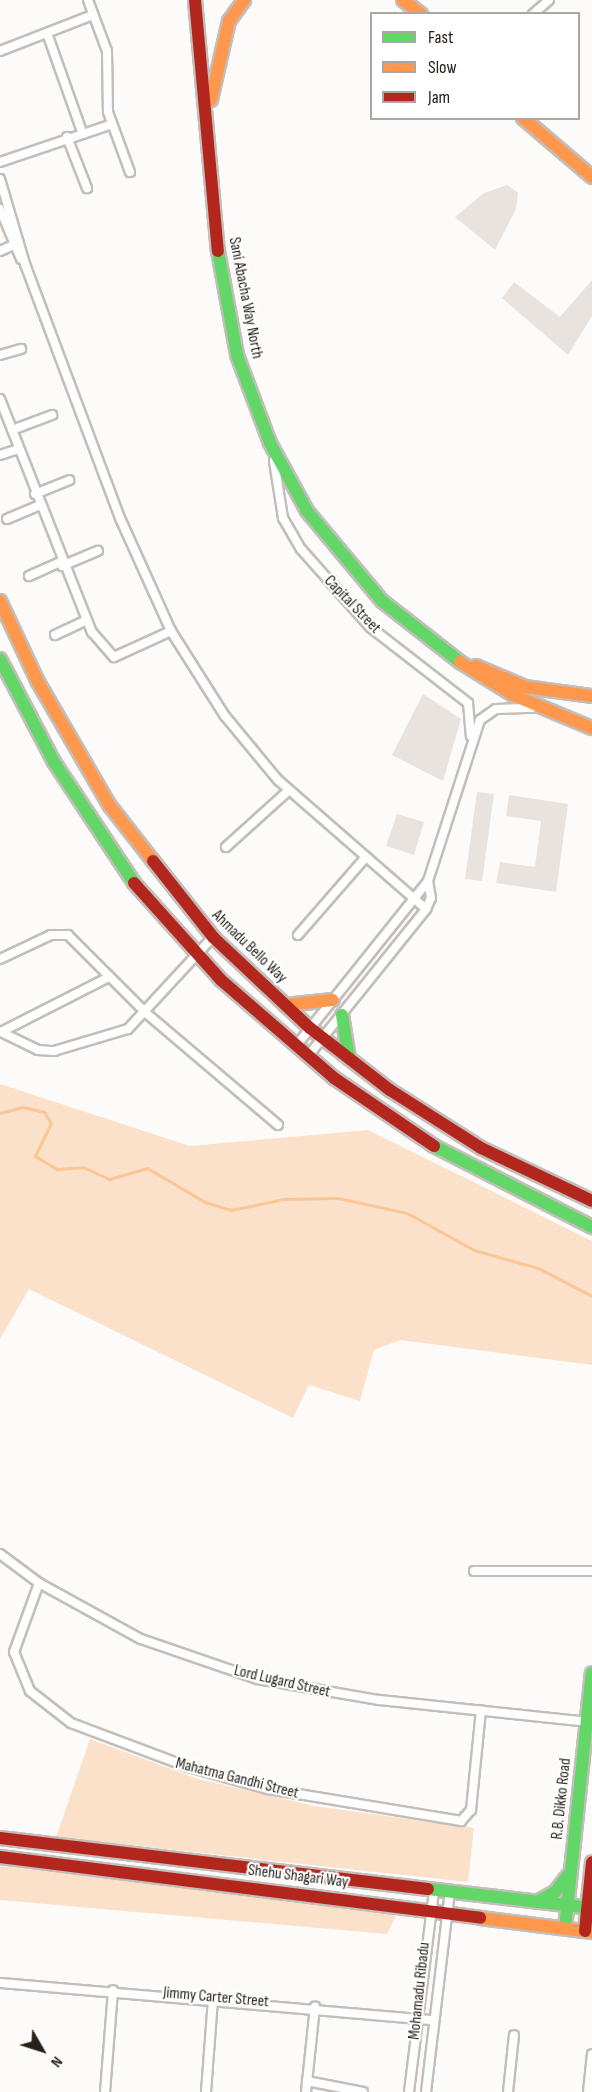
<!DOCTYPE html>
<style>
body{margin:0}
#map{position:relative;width:592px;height:2092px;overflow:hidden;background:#fdfbf9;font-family:"Sofia Sans Condensed",sans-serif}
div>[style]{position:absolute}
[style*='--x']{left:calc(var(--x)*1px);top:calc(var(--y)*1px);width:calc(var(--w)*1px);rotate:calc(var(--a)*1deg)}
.green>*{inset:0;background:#fbe1c9}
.stream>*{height:3px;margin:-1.5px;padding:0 1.5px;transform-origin:1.5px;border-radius:1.5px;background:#fac696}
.building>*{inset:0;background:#e8e3de}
.roads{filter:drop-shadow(2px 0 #c3beba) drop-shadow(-2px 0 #c3beba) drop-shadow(0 2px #c3beba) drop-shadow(0 -2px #c3beba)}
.street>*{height:8px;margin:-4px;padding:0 4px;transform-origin:4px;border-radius:4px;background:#fffefe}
.fast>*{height:12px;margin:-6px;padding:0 6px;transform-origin:6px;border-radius:6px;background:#63d668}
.slow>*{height:12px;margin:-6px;padding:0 6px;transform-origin:6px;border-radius:6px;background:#ff974d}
.jam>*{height:12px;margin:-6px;padding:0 6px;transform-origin:6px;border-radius:6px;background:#b3261e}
span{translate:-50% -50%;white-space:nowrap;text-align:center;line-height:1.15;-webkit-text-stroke:4.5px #fff;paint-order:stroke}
.street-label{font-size:16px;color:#28211a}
.legend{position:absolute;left:370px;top:12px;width:210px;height:108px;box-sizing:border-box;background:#fff;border:2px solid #a9a6a3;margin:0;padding:8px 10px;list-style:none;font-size:18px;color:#28211a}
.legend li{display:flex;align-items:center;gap:12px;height:30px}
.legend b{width:30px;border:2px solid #a9a6a3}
.north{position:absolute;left:12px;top:2020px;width:60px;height:60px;-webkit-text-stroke:4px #fff;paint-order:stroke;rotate:129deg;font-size:16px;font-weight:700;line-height:24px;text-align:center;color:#28211a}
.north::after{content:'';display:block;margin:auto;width:21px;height:27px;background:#28211a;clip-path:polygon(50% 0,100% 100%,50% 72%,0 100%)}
</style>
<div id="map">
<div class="green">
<i style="clip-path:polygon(0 1084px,190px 1146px,368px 1130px,592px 1241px,592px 1365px,400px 1340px,374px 1350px,360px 1401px,309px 1385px,293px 1418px,29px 1289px,0 1339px)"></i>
<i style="clip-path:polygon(90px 1739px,198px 1779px,314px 1806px,474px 1828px,468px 1882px,56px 1837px)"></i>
<i style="clip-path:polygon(0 1866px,398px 1912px,387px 1934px,0 1900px)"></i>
</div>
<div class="stream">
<i style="--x:0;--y:1113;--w:24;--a:-15"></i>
<i style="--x:23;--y:1107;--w:22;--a:13"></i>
<i style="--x:44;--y:1112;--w:13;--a:58"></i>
<i style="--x:51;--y:1123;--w:37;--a:116"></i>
<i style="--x:35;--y:1156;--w:26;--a:31"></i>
<i style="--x:57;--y:1169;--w:26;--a:-4"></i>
<i style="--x:83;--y:1167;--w:29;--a:25"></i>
<i style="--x:109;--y:1179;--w:40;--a:-16"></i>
<i style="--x:147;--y:1168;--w:67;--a:30.4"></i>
<i style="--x:205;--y:1202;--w:27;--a:17"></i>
<i style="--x:231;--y:1210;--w:54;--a:-11.7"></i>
<i style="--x:284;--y:1199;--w:54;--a:-1.1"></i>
<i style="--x:338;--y:1198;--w:71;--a:12.3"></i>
<i style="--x:407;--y:1213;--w:77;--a:28.9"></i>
<i style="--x:474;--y:1250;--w:66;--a:15.7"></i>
<i style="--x:538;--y:1268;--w:61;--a:27.4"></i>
</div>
<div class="building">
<i style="clip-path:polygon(507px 185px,518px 193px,516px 209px,495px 250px,455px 217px,484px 193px)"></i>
<i style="clip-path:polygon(592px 280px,592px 316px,568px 355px,502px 298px,514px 282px,560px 317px)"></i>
<i style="clip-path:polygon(423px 694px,461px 719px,443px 781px,392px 755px)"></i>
<i style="clip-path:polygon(477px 792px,494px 794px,482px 881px,465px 879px)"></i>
<i style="clip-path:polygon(509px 795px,568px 804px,556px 892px,496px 883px,500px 862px,535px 867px,541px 821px,506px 816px)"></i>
<i style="clip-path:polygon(397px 814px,424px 822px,414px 855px,386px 846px)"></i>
</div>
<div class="roads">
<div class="street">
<i style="--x:88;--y:0;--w:54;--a:69.6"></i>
<i style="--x:107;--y:51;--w:61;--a:89.1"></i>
<i style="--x:108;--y:112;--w:64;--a:69.9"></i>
<i style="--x:533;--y:14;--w:21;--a:-41"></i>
<i style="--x:47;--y:33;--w:105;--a:70.5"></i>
<i style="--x:0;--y:51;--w:100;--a:-21.2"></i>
<i style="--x:67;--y:137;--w:55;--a:68.6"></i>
<i style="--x:0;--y:162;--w:118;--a:-18.7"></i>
<i style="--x:0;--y:179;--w:89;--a:73.6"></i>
<i style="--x:25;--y:264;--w:271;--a:69.5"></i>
<i style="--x:120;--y:518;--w:124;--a:65.7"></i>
<i style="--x:171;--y:631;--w:101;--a:57.6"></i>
<i style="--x:225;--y:716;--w:83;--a:50.4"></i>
<i style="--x:278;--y:780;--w:196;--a:41.1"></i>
<i style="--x:0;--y:209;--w:54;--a:67.2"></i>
<i style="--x:0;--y:251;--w:17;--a:-24"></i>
<i style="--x:0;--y:355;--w:22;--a:-16"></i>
<i style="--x:0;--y:399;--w:251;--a:68.5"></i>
<i style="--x:92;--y:632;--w:33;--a:49"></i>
<i style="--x:114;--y:657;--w:63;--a:-24.5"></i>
<i style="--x:12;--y:430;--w:43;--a:-20.6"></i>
<i style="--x:0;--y:455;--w:19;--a:-18"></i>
<i style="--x:274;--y:461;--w:58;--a:81"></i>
<i style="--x:283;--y:518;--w:36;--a:60"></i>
<i style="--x:301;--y:549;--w:104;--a:48.5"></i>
<i style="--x:370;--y:627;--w:124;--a:37.8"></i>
<i style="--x:468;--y:703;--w:33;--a:85"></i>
<i style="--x:35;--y:494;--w:37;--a:-22"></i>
<i style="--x:7;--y:519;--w:34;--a:-23"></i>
<i style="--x:62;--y:566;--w:39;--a:-23"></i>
<i style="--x:29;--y:576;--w:34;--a:-24"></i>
<i style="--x:55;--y:635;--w:35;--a:-25"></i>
<i style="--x:226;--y:847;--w:84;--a:-42.1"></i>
<i style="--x:298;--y:935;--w:101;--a:-49"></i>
<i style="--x:0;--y:959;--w:56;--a:-25.2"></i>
<i style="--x:51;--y:935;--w:17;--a:0"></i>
<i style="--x:68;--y:935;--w:110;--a:45"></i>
<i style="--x:146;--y:1013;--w:173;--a:40.3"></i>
<i style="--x:109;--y:977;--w:121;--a:153"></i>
<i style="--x:1;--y:1032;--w:41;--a:25.9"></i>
<i style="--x:38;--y:1050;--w:16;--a:4"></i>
<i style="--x:54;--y:1051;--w:77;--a:-16.6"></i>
<i style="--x:128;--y:1029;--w:125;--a:-47.3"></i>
<i style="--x:296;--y:1046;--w:211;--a:-51.3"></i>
<i style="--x:428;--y:881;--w:169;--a:-72.1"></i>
<i style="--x:480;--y:720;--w:19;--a:-35"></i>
<i style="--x:496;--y:709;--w:37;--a:-2"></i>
<i style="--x:308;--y:1056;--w:189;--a:-51.2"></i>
<i style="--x:426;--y:909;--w:12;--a:-66"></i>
<i style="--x:431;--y:898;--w:17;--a:-100"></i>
<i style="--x:0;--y:1554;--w:49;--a:36.6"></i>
<i style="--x:39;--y:1583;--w:116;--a:28.8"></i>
<i style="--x:141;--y:1639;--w:123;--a:19"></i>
<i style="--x:257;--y:1679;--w:124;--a:9.8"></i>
<i style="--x:379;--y:1700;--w:212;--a:6"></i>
<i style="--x:474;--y:1571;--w:118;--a:0"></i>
<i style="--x:39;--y:1583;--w:73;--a:109.9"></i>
<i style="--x:14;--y:1652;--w:42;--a:67.7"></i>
<i style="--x:30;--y:1691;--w:52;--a:38"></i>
<i style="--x:71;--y:1723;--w:125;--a:20.6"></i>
<i style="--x:188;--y:1767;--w:83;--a:15.4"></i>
<i style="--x:268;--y:1789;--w:196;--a:9.4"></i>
<i style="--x:461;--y:1821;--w:15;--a:-48"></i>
<i style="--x:471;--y:1810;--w:100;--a:-84.3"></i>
<i style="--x:0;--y:1983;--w:434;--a:4.9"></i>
<i style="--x:307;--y:2081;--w:57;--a:11.1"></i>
<i style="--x:105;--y:2092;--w:102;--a:-85.5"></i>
<i style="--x:206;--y:2092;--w:94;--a:-85.7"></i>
<i style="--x:306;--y:2092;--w:86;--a:-84"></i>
<i style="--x:409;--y:2092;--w:204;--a:-82.9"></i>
<i style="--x:426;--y:2092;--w:202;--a:-83.2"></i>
<i style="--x:508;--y:2092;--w:57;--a:-84"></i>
<i style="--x:588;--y:2092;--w:38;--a:-84"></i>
</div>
<div class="fast">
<i style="--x:218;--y:251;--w:106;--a:79.6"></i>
<i style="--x:237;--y:355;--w:94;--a:69.4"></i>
<i style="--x:270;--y:443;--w:77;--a:61.4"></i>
<i style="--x:307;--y:511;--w:117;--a:50.2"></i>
<i style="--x:382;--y:601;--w:99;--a:38"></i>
<i style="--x:0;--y:659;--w:116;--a:62.3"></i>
<i style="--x:54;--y:762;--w:145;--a:56.5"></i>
<i style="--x:342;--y:1015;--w:44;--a:80.8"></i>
<i style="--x:434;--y:1146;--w:178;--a:27.1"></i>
<i style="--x:428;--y:1889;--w:165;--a:6.6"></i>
<i style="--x:537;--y:1902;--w:21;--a:-29"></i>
<i style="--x:555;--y:1892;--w:23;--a:-52"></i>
<i style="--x:565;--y:1928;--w:256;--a:-84"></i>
</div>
<div class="slow">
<i style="--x:403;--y:0;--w:23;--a:38"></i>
<i style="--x:211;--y:100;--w:81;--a:-77.2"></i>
<i style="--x:229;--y:21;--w:26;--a:-54"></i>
<i style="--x:523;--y:118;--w:91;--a:40.5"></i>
<i style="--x:0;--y:601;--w:89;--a:64.9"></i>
<i style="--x:38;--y:682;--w:143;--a:59.9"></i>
<i style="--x:110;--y:806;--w:70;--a:52"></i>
<i style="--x:460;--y:662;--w:62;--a:31.9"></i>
<i style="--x:513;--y:695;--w:86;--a:22.7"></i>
<i style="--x:476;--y:666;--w:53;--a:23.2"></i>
<i style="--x:525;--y:687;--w:68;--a:7.7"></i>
<i style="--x:285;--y:1005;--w:48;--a:-5.9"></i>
<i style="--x:480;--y:1918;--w:113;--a:7.1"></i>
</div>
<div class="jam">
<i style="--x:195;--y:0;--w:252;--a:84.8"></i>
<i style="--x:153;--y:861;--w:97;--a:51.7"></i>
<i style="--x:213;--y:937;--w:133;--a:43.2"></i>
<i style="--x:310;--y:1028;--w:101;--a:37.8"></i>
<i style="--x:390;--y:1090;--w:108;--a:32.5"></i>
<i style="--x:481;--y:1148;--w:123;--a:25.5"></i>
<i style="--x:134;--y:883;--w:130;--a:48.1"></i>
<i style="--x:221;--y:980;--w:150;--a:40.9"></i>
<i style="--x:334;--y:1078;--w:121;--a:34.2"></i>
<i style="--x:0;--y:1838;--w:431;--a:6.8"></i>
<i style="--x:0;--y:1857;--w:484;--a:7.2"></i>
<i style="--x:585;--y:1931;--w:69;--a:-84.2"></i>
</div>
</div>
<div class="street-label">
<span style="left:245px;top:298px;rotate:79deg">Sani Abacha Way North</span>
<span style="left:352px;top:605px;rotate:46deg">Capital Street</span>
<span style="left:249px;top:947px;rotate:44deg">Ahmadu Bello Way</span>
<span style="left:282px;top:1682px;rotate:13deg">Lord Lugard Street</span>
<span style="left:237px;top:1779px;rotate:14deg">Mahatma Gandhi Street</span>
<span style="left:562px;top:1799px;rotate:-84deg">R.B. Dikko Road</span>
<span style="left:298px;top:1877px;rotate:7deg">Shehu Shagari Way</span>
<span style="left:420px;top:1991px;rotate:-84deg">Mohamadu Ribadu</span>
<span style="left:216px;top:1998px;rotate:5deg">Jimmy Carter Street</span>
</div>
<ul class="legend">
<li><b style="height:8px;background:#63d668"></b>Fast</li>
<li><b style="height:8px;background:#ff974d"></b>Slow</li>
<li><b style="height:8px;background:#b3261e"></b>Jam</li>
</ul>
<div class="north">N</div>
</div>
